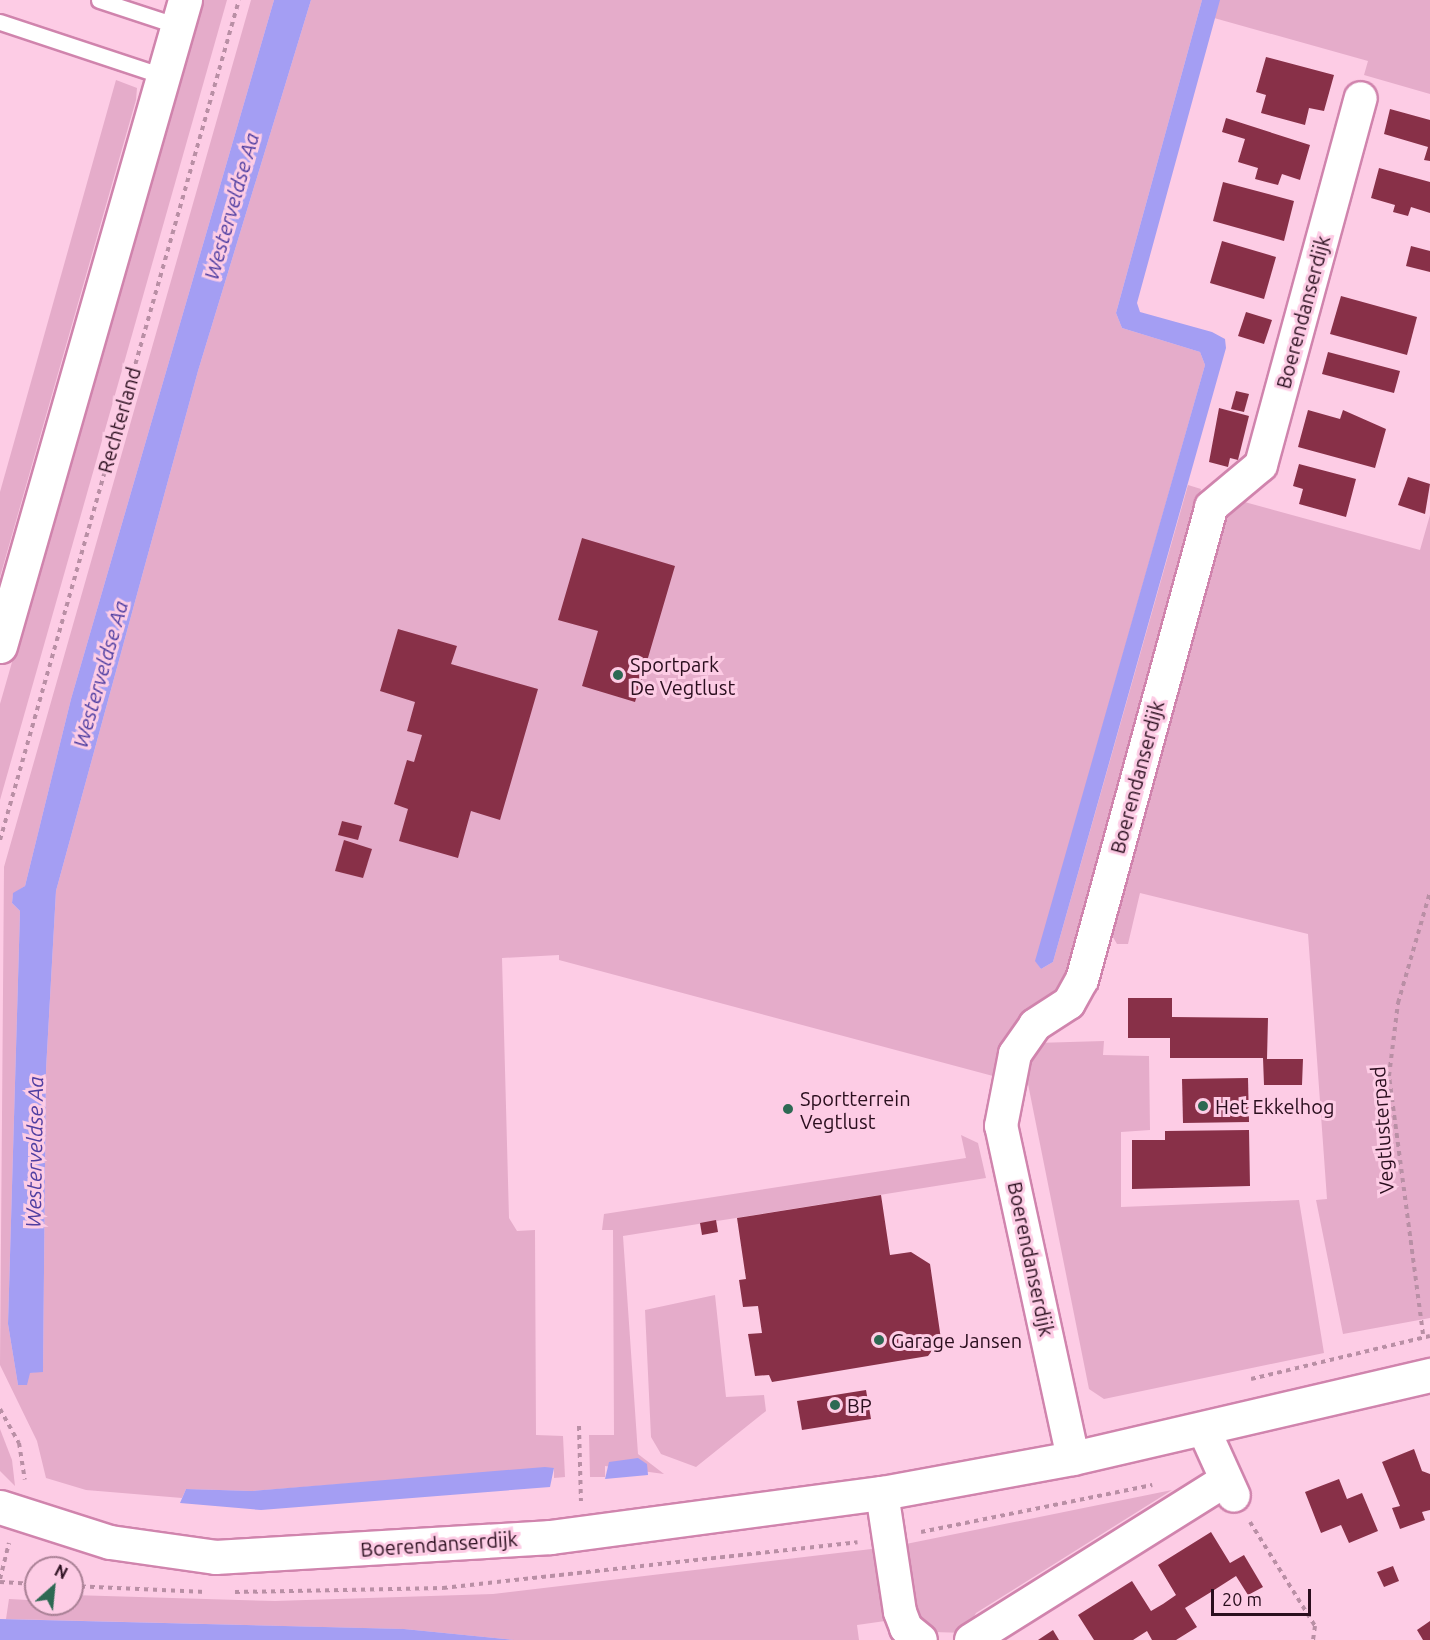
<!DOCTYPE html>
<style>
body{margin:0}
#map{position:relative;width:1430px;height:1640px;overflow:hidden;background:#fdcce5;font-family:Ubuntu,sans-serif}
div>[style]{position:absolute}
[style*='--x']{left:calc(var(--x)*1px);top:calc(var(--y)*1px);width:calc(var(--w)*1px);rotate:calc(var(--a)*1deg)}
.green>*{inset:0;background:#e5acca}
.water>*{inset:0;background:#a49ef3}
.building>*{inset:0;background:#883048}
.path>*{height:4px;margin-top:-2px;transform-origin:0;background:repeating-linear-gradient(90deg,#b98fa5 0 4.5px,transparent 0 9px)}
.roads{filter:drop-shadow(2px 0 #d084ad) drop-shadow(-2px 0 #d084ad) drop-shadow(0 2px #d084ad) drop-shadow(0 -2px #d084ad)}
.lane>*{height:15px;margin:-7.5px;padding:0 7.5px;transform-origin:7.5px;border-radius:7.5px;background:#fff}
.street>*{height:32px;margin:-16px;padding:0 16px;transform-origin:16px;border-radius:16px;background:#fff}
.secondary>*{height:33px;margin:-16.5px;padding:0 16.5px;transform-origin:16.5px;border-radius:16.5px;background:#fff}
.dots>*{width:16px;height:16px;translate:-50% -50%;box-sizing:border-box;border:3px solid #fdcce5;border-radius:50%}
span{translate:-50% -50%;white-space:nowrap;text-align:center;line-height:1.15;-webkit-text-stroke:6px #fdcce5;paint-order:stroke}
.street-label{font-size:20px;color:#2a0e1e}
.poi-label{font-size:20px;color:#2a0e1e}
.left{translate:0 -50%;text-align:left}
.water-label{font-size:21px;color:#503fa1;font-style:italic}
.north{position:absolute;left:24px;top:1556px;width:60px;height:60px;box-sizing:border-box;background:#fdcce5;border:2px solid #a98095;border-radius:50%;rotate:27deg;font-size:16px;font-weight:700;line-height:24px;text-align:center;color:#2a0e1e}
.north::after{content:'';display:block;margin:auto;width:21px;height:27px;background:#2d6953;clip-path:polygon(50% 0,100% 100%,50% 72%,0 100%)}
.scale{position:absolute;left:1211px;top:1589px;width:100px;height:27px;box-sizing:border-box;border:3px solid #2a0e1e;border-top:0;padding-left:8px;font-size:18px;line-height:21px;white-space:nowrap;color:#2a0e1e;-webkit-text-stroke:4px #fdcce5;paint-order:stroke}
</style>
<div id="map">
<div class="green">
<i style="clip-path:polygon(202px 0,227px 0,0 800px,0 704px)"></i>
<i style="clip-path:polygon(251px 0,274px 0,71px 699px,25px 886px,13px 894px,12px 903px,20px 911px,8px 1324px,18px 1385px,29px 1373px,43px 1371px,46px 1070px,56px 891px,198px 371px,311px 0,1202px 0,1116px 313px,1122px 328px,1200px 352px,1205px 365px,1036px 961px,1041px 969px,1053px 962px,1188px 485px,1201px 489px,1067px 985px,1011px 1029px,993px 1076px,559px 960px,559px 955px,502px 958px,509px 1218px,517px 1231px,535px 1230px,536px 1435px,563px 1436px,565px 1477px,554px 1478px,554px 1468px,252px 1491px,186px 1489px,182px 1498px,86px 1490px,46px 1478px,37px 1441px,0 1365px,4px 867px)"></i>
<i style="clip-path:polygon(1211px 0,1430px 0,1430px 94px,1364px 75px,1368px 61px,1207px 16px)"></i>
<i style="clip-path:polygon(116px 80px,137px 88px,136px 100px,0 577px,0 492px)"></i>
<i style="clip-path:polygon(1230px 498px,1420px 550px,1430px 515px,1430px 1318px,1343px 1334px,1316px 1200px,1327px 1199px,1308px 934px,1140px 893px,1128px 944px,1117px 944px,1110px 932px)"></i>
<i style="clip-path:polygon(1104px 1041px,1103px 1055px,1149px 1056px,1150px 1130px,1121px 1132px,1121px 1207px,1299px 1200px,1324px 1353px,1104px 1399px,1089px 1389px,1025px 1069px,1036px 1043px)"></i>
<i style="clip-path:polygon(961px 1135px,978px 1143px,986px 1178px,623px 1236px,638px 1454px,664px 1474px,605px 1466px,605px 1477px,590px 1477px,589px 1435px,614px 1435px,613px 1230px,602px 1230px,604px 1214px,966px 1158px)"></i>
<i style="clip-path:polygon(715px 1295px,726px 1397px,764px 1395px,766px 1411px,696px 1467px,661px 1454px,651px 1437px,645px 1310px)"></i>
<i style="clip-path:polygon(0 1429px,12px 1460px,15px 1486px,0 1471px)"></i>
<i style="clip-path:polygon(1172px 1490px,976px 1613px,966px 1633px,933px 1632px,918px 1623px,901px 1545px)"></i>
<i style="clip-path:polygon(880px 1548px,892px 1620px,857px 1625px,859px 1640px,514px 1640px,404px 1629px,6px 1619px,9px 1599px,28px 1600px,32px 1593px,36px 1604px,72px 1604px,72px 1595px,275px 1601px,493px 1594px)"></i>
</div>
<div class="water">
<i style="clip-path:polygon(274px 0,311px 0,198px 371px,56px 891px,46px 1070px,43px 1372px,30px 1373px,27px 1385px,18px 1385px,8px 1324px,20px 911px,12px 903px,13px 893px,25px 886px,71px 699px)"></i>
<i style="clip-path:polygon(1202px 0,1220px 0,1137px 303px,1140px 312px,1212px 332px,1225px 339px,1226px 348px,1053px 962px,1041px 969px,1035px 961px,1205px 365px,1200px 352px,1122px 328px,1116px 313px)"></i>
<i style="clip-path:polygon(638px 1458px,647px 1464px,648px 1475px,605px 1479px,609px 1462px)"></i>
<i style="clip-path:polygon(545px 1467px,554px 1468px,550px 1487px,261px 1510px,180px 1503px,186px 1489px,252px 1491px)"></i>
<i style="clip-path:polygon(0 1619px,404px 1629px,514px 1640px,0 1640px)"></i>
</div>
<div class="building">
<i style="clip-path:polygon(1266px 57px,1334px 75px,1324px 111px,1309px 108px,1305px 125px,1261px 113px,1266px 95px,1256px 92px)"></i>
<i style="clip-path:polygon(1390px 109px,1430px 120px,1430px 161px,1424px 160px,1428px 147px,1384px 134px)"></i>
<i style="clip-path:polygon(1226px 118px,1310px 145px,1300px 180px,1282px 174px,1278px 185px,1255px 179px,1258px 168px,1238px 162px,1245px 139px,1222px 132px)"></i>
<i style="clip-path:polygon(1379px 168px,1430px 182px,1430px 213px,1411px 207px,1408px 216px,1393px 212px,1395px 205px,1371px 198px)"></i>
<i style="clip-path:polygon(1223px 182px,1294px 201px,1284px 241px,1213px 221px)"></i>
<i style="clip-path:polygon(1222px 241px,1276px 257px,1264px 299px,1210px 283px)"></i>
<i style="clip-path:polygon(1411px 246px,1430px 251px,1430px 272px,1406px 266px)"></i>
<i style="clip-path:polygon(1341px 296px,1417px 317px,1407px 355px,1330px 334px)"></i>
<i style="clip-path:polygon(1246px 312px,1272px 320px,1264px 344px,1238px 336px)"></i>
<i style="clip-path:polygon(1328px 352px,1400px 371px,1394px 393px,1322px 374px)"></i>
<i style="clip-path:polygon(1236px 391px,1249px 394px,1244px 412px,1231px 409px)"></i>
<i style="clip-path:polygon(1219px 408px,1249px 416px,1238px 460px,1230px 458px,1228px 467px,1209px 462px)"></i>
<i style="clip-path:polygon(1308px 410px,1340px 419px,1343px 410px,1386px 429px,1375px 468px,1298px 447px)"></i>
<i style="clip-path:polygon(1299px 464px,1356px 479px,1346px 517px,1299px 504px,1303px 489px,1293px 486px)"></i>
<i style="clip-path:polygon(1408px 477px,1430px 484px,1425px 514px,1398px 505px)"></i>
<i style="clip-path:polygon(582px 538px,675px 566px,635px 702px,582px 686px,598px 631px,558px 620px)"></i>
<i style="clip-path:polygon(398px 629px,457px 646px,451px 664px,538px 689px,500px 820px,471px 811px,458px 858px,399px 841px,408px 809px,394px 804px,407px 760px,414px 762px,422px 735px,407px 731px,415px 702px,380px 691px)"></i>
<i style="clip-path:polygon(342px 821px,362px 826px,358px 840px,338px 835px)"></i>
<i style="clip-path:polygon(344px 840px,372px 849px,363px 878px,335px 871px)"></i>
<i style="clip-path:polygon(1128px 998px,1172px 998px,1172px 1017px,1268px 1018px,1267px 1059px,1303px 1059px,1302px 1085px,1264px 1085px,1263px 1058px,1170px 1058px,1170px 1038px,1128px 1038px)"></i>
<i style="clip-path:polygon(1248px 1078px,1249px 1122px,1183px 1123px,1182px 1079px)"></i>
<i style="clip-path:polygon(1249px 1130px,1250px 1186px,1132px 1189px,1132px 1140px,1165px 1140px,1165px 1131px)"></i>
<i style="clip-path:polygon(881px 1195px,890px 1255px,911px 1252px,930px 1264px,941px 1339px,928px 1356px,772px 1382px,769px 1375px,755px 1376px,748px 1334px,762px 1333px,758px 1306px,743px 1307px,739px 1280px,746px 1279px,737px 1218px)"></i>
<i style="clip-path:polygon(716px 1220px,718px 1232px,702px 1235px,700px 1223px)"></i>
<i style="clip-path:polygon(866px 1390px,871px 1419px,802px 1430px,797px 1401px)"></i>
<i style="clip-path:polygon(1414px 1449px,1422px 1471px,1430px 1474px,1430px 1510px,1422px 1512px,1425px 1520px,1400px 1529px,1392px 1508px,1400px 1506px,1382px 1462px)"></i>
<i style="clip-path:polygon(1339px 1479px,1347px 1499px,1362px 1493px,1378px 1531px,1349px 1543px,1341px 1525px,1321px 1533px,1305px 1492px)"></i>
<i style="clip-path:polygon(1211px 1532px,1230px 1563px,1244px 1555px,1263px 1587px,1248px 1595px,1236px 1576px,1211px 1592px,1185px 1608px,1197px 1627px,1176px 1640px,1152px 1640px,1147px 1631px,1133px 1640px,1094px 1640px,1078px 1615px,1132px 1581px,1151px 1611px,1163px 1604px,1176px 1595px,1158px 1565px)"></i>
<i style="clip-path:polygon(1393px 1566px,1399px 1581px,1384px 1587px,1377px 1572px)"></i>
<i style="clip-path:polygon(1430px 1621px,1430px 1640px,1423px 1640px,1417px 1630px)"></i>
<i style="clip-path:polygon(1053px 1630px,1059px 1640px,1038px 1640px)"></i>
</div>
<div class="path">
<i style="--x:0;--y:840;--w:873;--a:-74.12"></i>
<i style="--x:1423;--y:1334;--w:260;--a:-97.5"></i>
<i style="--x:1389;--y:1076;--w:74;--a:-83"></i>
<i style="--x:1398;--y:1003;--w:116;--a:-73.9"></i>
<i style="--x:1251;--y:1379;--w:184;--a:-13.5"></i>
<i style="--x:0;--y:1409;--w:39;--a:61"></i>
<i style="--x:19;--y:1443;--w:37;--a:81"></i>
<i style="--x:579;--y:1426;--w:75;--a:88.5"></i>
<i style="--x:1250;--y:1522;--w:123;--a:58"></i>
<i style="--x:1315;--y:1626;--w:14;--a:98"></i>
<i style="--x:921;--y:1532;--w:236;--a:-11.5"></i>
<i style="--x:0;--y:1579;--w:37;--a:-76"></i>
<i style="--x:0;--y:1582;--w:36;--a:3"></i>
<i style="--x:72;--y:1586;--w:134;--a:2.6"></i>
<i style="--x:235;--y:1592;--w:208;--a:-1.1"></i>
<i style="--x:443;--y:1588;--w:417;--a:-6.3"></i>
</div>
<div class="roads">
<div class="lane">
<i style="--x:99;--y:0;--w:83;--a:18.2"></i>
<i style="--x:0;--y:22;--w:172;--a:18.3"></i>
</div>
<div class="street">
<i style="--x:1204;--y:1430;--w:72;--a:65.6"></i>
<i style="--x:1073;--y:1458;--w:340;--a:-102.2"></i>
<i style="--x:1001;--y:1126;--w:73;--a:-79"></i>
<i style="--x:1015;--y:1054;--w:35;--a:-55"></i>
<i style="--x:1035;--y:1025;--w:40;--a:-32.9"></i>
<i style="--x:1069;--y:1003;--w:26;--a:-61"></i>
<i style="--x:1082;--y:980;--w:490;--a:-74.7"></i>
<i style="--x:1211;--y:507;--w:65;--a:-40"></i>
<i style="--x:1261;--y:465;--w:380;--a:-74.8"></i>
<i style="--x:882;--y:1493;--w:120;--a:81.4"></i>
<i style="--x:900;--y:1612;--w:17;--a:69"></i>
<i style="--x:906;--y:1628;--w:19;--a:39"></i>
<i style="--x:971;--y:1640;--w:299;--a:-32.1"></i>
</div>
<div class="secondary">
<i style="--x:0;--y:646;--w:672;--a:-74.02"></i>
<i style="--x:0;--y:1507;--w:115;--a:17.7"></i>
<i style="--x:110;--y:1542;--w:106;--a:8.1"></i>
<i style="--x:215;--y:1557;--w:337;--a:-3.4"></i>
<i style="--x:551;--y:1537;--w:334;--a:-7.6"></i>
<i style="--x:882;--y:1493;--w:194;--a:-10.4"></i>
<i style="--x:1073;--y:1458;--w:367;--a:-13.1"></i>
</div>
</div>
<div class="dots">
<i style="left:618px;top:675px;background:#2d6953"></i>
<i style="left:1203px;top:1106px;background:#2d6953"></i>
<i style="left:788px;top:1109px;background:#2d6953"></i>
<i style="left:879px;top:1340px;background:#2d6953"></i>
<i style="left:835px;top:1405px;background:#2d6953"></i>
</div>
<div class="street-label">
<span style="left:1303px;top:312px;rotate:-75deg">Boerendanserdijk</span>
<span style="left:119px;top:420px;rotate:-74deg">Rechterland</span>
<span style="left:1137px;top:777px;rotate:-75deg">Boerendanserdijk</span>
<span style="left:1382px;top:1130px;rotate:-94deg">Vegtlusterpad</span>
<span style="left:1031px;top:1259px;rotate:78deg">Boerendanserdijk</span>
<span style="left:439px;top:1544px;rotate:-4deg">Boerendanserdijk</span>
</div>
<div class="poi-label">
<span class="left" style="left:630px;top:676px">Sportpark<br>De Vegtlust</span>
<span class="left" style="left:800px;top:1110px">Sportterrein<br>Vegtlust</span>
<span class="left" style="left:1215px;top:1106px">Het Ekkelhog</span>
<span class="left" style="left:891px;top:1340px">Garage Jansen</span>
<span class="left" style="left:847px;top:1405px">BP</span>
</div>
<div class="water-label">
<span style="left:231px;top:206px;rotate:-74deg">Westerveldse Aa</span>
<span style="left:100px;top:674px;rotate:-74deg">Westerveldse Aa</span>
<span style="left:34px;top:1152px;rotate:-89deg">Westerveldse Aa</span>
</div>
<div class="north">N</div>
<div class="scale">20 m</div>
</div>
